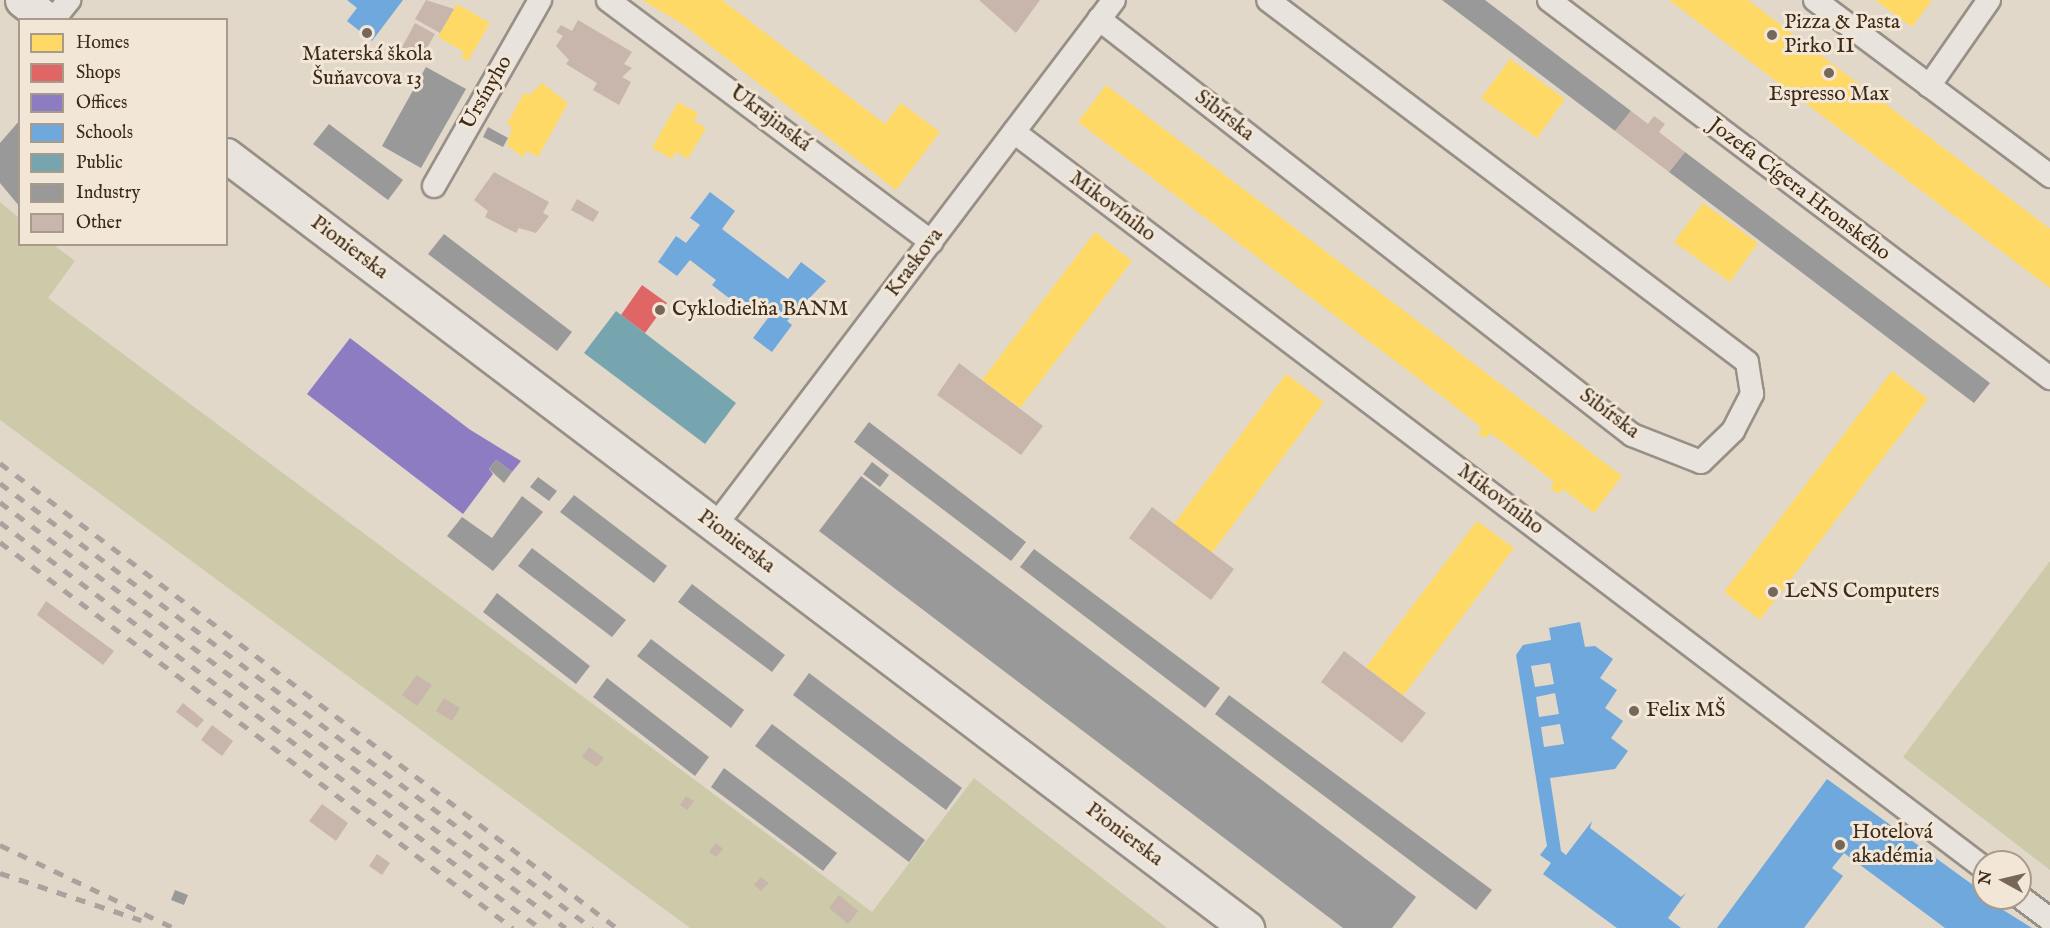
<!DOCTYPE html>
<meta charset="utf-8">
<style>
body{margin:0}
#map{position:relative;width:2050px;height:928px;overflow:hidden;background:#e1d8ca;font-family:"IM FELL English",serif}
div>[style]{position:absolute}
[style*='--x']{left:calc(var(--x)*1px);top:calc(var(--y)*1px);width:calc(var(--w)*1px);rotate:calc(var(--a)*1deg)}
.green>*{inset:0;background:#cdcaa9}
.homes>*{inset:0;background:#ffd966}
.shops>*{inset:0;background:#e06666}
.offices>*{inset:0;background:#8e7cc3}
.schools>*{inset:0;background:#6fa8dc}
.public>*{inset:0;background:#76a5af}
.industry>*{inset:0;background:#999}
.building>*{inset:0;background:#c8b5ac}
.roads{filter:drop-shadow(2px 0 #989087) drop-shadow(-2px 0 #989087) drop-shadow(0 2px #989087) drop-shadow(0 -2px #989087)}
.street>*{height:22px;margin:-11px;padding:0 11px;transform-origin:11px;border-radius:11px;background:#e8e3dc}
.secondary>*{height:33px;margin:-16.5px;padding:0 16.5px;transform-origin:16.5px;border-radius:16.5px;background:#e8e3dc}
.rail>*{height:4.5px;margin-top:-2.25px;transform-origin:0;background:repeating-linear-gradient(90deg,#a9a39d 0 10px,transparent 0 20px)}
.dots>*{width:16px;height:16px;translate:-50% -50%;box-sizing:border-box;border:3px solid #f2e6d6;border-radius:50%}
span{translate:-50% -50%;white-space:nowrap;text-align:center;line-height:1.15;-webkit-text-stroke:6px #f2e6d6;paint-order:stroke}
.poi-label{font-size:21px;color:#3c2a1a}
.left{translate:0 -50%;text-align:left}
.street-label{font-size:21px;color:#3c2a1a}
.legend{position:absolute;left:18px;top:18px;width:210px;height:228px;box-sizing:border-box;background:#f2e6d6;border:2px solid #a99b8b;margin:0;padding:8px 10px;list-style:none;font-size:18px;color:#3c2a1a}
.legend li{display:flex;align-items:center;gap:12px;height:30px}
.legend b{width:30px;border:2px solid #a99b8b}
.north{position:absolute;left:1972px;top:850px;width:60px;height:60px;box-sizing:border-box;background:#f2e6d6;border:2px solid #a99b8b;border-radius:50%;rotate:278deg;font-size:16px;font-weight:700;line-height:24px;text-align:center;color:#3c2a1a}
.north::after{content:'';display:block;margin:auto;width:21px;height:27px;background:#766758;clip-path:polygon(50% 0,100% 100%,50% 72%,0 100%)}
</style>
<div id="map">
<div class="green">
<i style="clip-path:polygon(0 202px,19px 218px,20px 244px,54px 245px,75px 261px,48px 298px,872px 912px,974px 778px,1167px 928px,690px 928px,0 420px)"></i>
<i style="clip-path:polygon(2050px 561px,2050px 870px,1903px 757px)"></i>
</div>
<div class="homes">
<i style="clip-path:polygon(642px 0,722px 0,885px 124px,901px 103px,940px 132px,896px 190px,681px 23px)"></i>
<i style="clip-path:polygon(1669px 0,1748px 0,1970px 168px,2050px 229px,2050px 288px)"></i>
<i style="clip-path:polygon(1875px 0,1932px 0,1912px 27px)"></i>
<i style="clip-path:polygon(457px 4px,490px 23px,468px 61px,461px 57px,464px 52px,438px 37px)"></i>
<i style="clip-path:polygon(1510px 59px,1565px 99px,1537px 138px,1481px 98px)"></i>
<i style="clip-path:polygon(542px 83px,568px 103px,538px 157px,527px 151px,523px 157px,507px 145px,512px 127px,507px 124px,524px 93px,529px 95px)"></i>
<i style="clip-path:polygon(1106px 85px,1622px 476px,1594px 513px,1563px 489px,1559px 494px,1550px 488px,1554px 482px,1521px 456px,1490px 433px,1486px 438px,1477px 433px,1482px 428px,1447px 400px,1078px 122px)"></i>
<i style="clip-path:polygon(678px 102px,698px 113px,694px 121px,706px 128px,688px 159px,676px 152px,672px 159px,652px 148px)"></i>
<i style="clip-path:polygon(1703px 203px,1758px 243px,1730px 282px,1674px 242px)"></i>
<i style="clip-path:polygon(1095px 232px,1132px 261px,1020px 408px,982px 380px)"></i>
<i style="clip-path:polygon(1892px 371px,1928px 399px,1760px 620px,1724px 592px)"></i>
<i style="clip-path:polygon(1286px 374px,1324px 402px,1212px 553px,1174px 524px)"></i>
<i style="clip-path:polygon(1477px 521px,1514px 548px,1403px 696px,1366px 667px)"></i>
</div>
<div class="shops">
<i style="clip-path:polygon(642px 285px,667px 303px,645px 333px,621px 315px)"></i>
</div>
<div class="offices">
<i style="clip-path:polygon(350px 338px,469px 429px,521px 461px,512px 472px,496px 460px,489px 469px,493px 474px,463px 514px,307px 394px)"></i>
</div>
<div class="schools">
<i style="clip-path:polygon(347px 0,403px 0,372px 41px,347px 21px,357px 8px)"></i>
<i style="clip-path:polygon(710px 192px,735px 211px,722px 229px,788px 279px,801px 262px,826px 281px,787px 321px,792px 325px,772px 352px,753px 338px,768px 318px,740px 298px,736px 303px,725px 295px,712px 285px,716px 280px,690px 260px,677px 276px,658px 262px,676px 236px,686px 243px,700px 225px,690px 218px)"></i>
<i style="clip-path:polygon(evenodd,1580px 622px,1585px 647px,1595px 646px,1613px 659px,1600px 678px,1617px 690px,1605px 708px,1623px 721px,1611px 738px,1628px 751px,1615px 769px,1550px 778px,1561px 851px,1566px 855px,1592px 821px,1590px 828px,1681px 897px,1686px 893px,1668px 918px,1681px 928px,1617px 928px,1543px 874px,1551px 863px,1540px 855px,1547px 846px,1516px 655px,1523px 645px,1551px 640px,1549px 628px,1580px 622px,1550px 663px,1554px 684px,1535px 687px,1531px 666px,1550px 663px,1580px 622px,1555px 693px,1559px 714px,1539px 717px,1536px 697px,1555px 693px,1580px 622px,1560px 724px,1564px 744px,1544px 747px,1541px 727px,1560px 724px)"></i>
<i style="clip-path:polygon(1827px 779px,1984px 893px,1984px 898px,2032px 928px,1945px 928px,1844px 853px,1832px 868px,1843px 876px,1804px 928px,1717px 928px)"></i>
</div>
<div class="public">
<i style="clip-path:polygon(616px 311px,736px 403px,705px 444px,584px 353px)"></i>
</div>
<div class="industry">
<i style="clip-path:polygon(1442px 0,1485px 0,1631px 111px,1615px 131px)"></i>
<i style="clip-path:polygon(426px 67px,466px 89px,421px 168px,382px 146px)"></i>
<i style="clip-path:polygon(20px 120px,20px 207px,0 183px,0 143px)"></i>
<i style="clip-path:polygon(329px 124px,403px 180px,388px 200px,313px 144px)"></i>
<i style="clip-path:polygon(488px 127px,508px 138px,503px 147px,483px 137px)"></i>
<i style="clip-path:polygon(1685px 152px,1990px 383px,1974px 403px,1669px 172px)"></i>
<i style="clip-path:polygon(444px 234px,572px 332px,557px 351px,428px 254px)"></i>
<i style="clip-path:polygon(869px 422px,1026px 542px,1011px 561px,854px 442px)"></i>
<i style="clip-path:polygon(496px 460px,512px 472px,504px 483px,489px 469px)"></i>
<i style="clip-path:polygon(872px 462px,889px 475px,880px 487px,863px 474px)"></i>
<i style="clip-path:polygon(861px 476px,1416px 897px,1392px 928px,1343px 928px,819px 531px)"></i>
<i style="clip-path:polygon(538px 477px,557px 491px,549px 501px,530px 487px)"></i>
<i style="clip-path:polygon(574px 495px,667px 566px,654px 583px,560px 512px)"></i>
<i style="clip-path:polygon(522px 496px,543px 512px,493px 571px,447px 536px,462px 517px,492px 538px)"></i>
<i style="clip-path:polygon(532px 548px,626px 620px,612px 637px,518px 566px)"></i>
<i style="clip-path:polygon(1034px 549px,1220px 688px,1205px 708px,1020px 567px)"></i>
<i style="clip-path:polygon(692px 584px,785px 655px,772px 672px,678px 602px)"></i>
<i style="clip-path:polygon(497px 593px,590px 666px,576px 684px,483px 612px)"></i>
<i style="clip-path:polygon(651px 639px,744px 710px,731px 728px,637px 656px)"></i>
<i style="clip-path:polygon(809px 673px,962px 788px,946px 810px,793px 695px)"></i>
<i style="clip-path:polygon(607px 678px,709px 757px,695px 776px,593px 697px)"></i>
<i style="clip-path:polygon(1229px 695px,1492px 890px,1476px 910px,1215px 714px)"></i>
<i style="clip-path:polygon(772px 724px,925px 840px,909px 862px,755px 746px)"></i>
<i style="clip-path:polygon(724px 768px,837px 853px,823px 871px,711px 787px)"></i>
<i style="clip-path:polygon(175px 890px,188px 895px,184px 905px,171px 900px)"></i>
</div>
<div class="building">
<i style="clip-path:polygon(426px 0,454px 9px,440px 33px,415px 19px)"></i>
<i style="clip-path:polygon(979px 0,1040px 0,1016px 33px)"></i>
<i style="clip-path:polygon(578px 20px,632px 52px,624px 64px,632px 68px,622px 77px,631px 82px,619px 105px,593px 90px,597px 83px,566px 64px,569px 60px,556px 46px,563px 36px,556px 32px,561px 25px,572px 31px)"></i>
<i style="clip-path:polygon(415px 23px,435px 34px,419px 62px,400px 51px)"></i>
<i style="clip-path:polygon(1631px 111px,1648px 124px,1654px 116px,1665px 124px,1659px 132px,1685px 152px,1669px 172px,1615px 131px)"></i>
<i style="clip-path:polygon(494px 172px,549px 202px,543px 213px,549px 216px,536px 233px,519px 228px,516px 233px,485px 217px,488px 211px,474px 200px)"></i>
<i style="clip-path:polygon(577px 199px,599px 212px,593px 222px,571px 210px)"></i>
<i style="clip-path:polygon(959px 363px,1043px 426px,1021px 455px,937px 395px)"></i>
<i style="clip-path:polygon(1152px 507px,1234px 569px,1211px 600px,1129px 538px)"></i>
<i style="clip-path:polygon(46px 601px,114px 651px,103px 665px,37px 615px)"></i>
<i style="clip-path:polygon(1344px 651px,1426px 713px,1402px 743px,1321px 682px)"></i>
<i style="clip-path:polygon(417px 675px,432px 685px,417px 706px,402px 695px)"></i>
<i style="clip-path:polygon(444px 698px,460px 708px,452px 721px,436px 711px)"></i>
<i style="clip-path:polygon(183px 703px,204px 720px,197px 728px,176px 712px)"></i>
<i style="clip-path:polygon(212px 725px,233px 741px,222px 756px,201px 740px)"></i>
<i style="clip-path:polygon(589px 747px,604px 758px,597px 767px,582px 757px)"></i>
<i style="clip-path:polygon(686px 796px,694px 801px,687px 810px,680px 805px)"></i>
<i style="clip-path:polygon(322px 804px,348px 823px,336px 841px,309px 821px)"></i>
<i style="clip-path:polygon(716px 843px,723px 849px,716px 857px,709px 852px)"></i>
<i style="clip-path:polygon(377px 854px,390px 863px,382px 875px,369px 866px)"></i>
<i style="clip-path:polygon(761px 877px,769px 883px,761px 891px,754px 885px)"></i>
<i style="clip-path:polygon(839px 895px,858px 911px,848px 924px,829px 908px)"></i>
</div>
<div class="roads">
<div class="street">
<i style="--x:608;--y:0;--w:404;--a:36.8"></i>
<i style="--x:1549;--y:0;--w:628;--a:37.03"></i>
<i style="--x:1815;--y:0;--w:294;--a:36.8"></i>
<i style="--x:1099;--y:19;--w:676;--a:37.97"></i>
<i style="--x:1632;--y:435;--w:74;--a:21.4"></i>
<i style="--x:1701;--y:462;--w:45;--a:-44.1"></i>
<i style="--x:1733;--y:431;--w:42;--a:-62.8"></i>
<i style="--x:1752;--y:394;--w:32;--a:-99"></i>
<i style="--x:1747;--y:362;--w:600;--a:-142.92"></i>
<i style="--x:53;--y:20;--w:26;--a:-51"></i>
<i style="--x:1929;--y:86;--w:105;--a:-55.1"></i>
<i style="--x:1014;--y:132;--w:1218;--a:37.19"></i>
<i style="--x:434;--y:186;--w:214;--a:-60.3"></i>
<i style="--x:715;--y:526;--w:660;--a:-52.82"></i>
<i style="--x:2020;--y:897;--w:38;--a:37"></i>
</div>
<div class="secondary">
<i style="--x:22;--y:0;--w:33;--a:38"></i>
<i style="--x:226;--y:155;--w:1281;--a:37.13"></i>
</div>
</div>
<div class="rail">
<i style="--x:0;--y:463;--w:773;--a:37"></i>
<i style="--x:0;--y:483;--w:741;--a:36.93"></i>
<i style="--x:0;--y:502;--w:708;--a:36.97"></i>
<i style="--x:0;--y:522;--w:676;--a:36.94"></i>
<i style="--x:0;--y:542;--w:642;--a:36.96"></i>
<i style="--x:0;--y:845;--w:193;--a:25.5"></i>
<i style="--x:0;--y:873;--w:149;--a:18.4"></i>
</div>
<div class="dots">
<i style="left:367px;top:33px;background:#766758"></i>
<i style="left:1772px;top:35px;background:#766758"></i>
<i style="left:1829px;top:73px;background:#766758"></i>
<i style="left:660px;top:310px;background:#766758"></i>
<i style="left:1773px;top:592px;background:#766758"></i>
<i style="left:1634px;top:711px;background:#766758"></i>
<i style="left:1840px;top:845px;background:#766758"></i>
</div>
<div class="poi-label">
<span class="left" style="left:1784px;top:35px">Pizza &amp; Pasta<br>Pirko II</span>
<span style="left:367px;top:67px">Materská škola<br>Šuňavcova 13</span>
<span style="left:1829px;top:95px">Espresso Max</span>
<span class="left" style="left:672px;top:310px">Cyklodielňa BANM</span>
<span class="left" style="left:1785px;top:592px">LeNS Computers</span>
<span class="left" style="left:1646px;top:711px">Felix MŠ</span>
<span class="left" style="left:1852px;top:845px">Hotelová<br>akadémia</span>
</div>
<div class="street-label">
<span style="left:487px;top:93px;rotate:-60deg">Ursínyho</span>
<span style="left:1224px;top:116px;rotate:38deg">Sibírska</span>
<span style="left:770px;top:119px;rotate:37deg">Ukrajinská</span>
<span style="left:1799px;top:190px;rotate:37deg">Jozefa Cígera Hronského</span>
<span style="left:1112px;top:207px;rotate:37deg">Mikovíniho</span>
<span style="left:349px;top:248px;rotate:37deg">Pionierska</span>
<span style="left:915px;top:263px;rotate:-53deg">Kraskova</span>
<span style="left:1609px;top:414px;rotate:37deg">Sibírska</span>
<span style="left:1500px;top:500px;rotate:37deg">Mikovíniho</span>
<span style="left:736px;top:542px;rotate:37deg">Pionierska</span>
<span style="left:1124px;top:835px;rotate:37deg">Pionierska</span>
</div>
<ul class="legend">
<li><b style="height:16px;background:#ffd966"></b>Homes</li>
<li><b style="height:16px;background:#e06666"></b>Shops</li>
<li><b style="height:16px;background:#8e7cc3"></b>Offices</li>
<li><b style="height:16px;background:#6fa8dc"></b>Schools</li>
<li><b style="height:16px;background:#76a5af"></b>Public</li>
<li><b style="height:16px;background:#999"></b>Industry</li>
<li><b style="height:16px;background:#c8b5ac"></b>Other</li>
</ul>
<div class="north">N</div>
</div>
